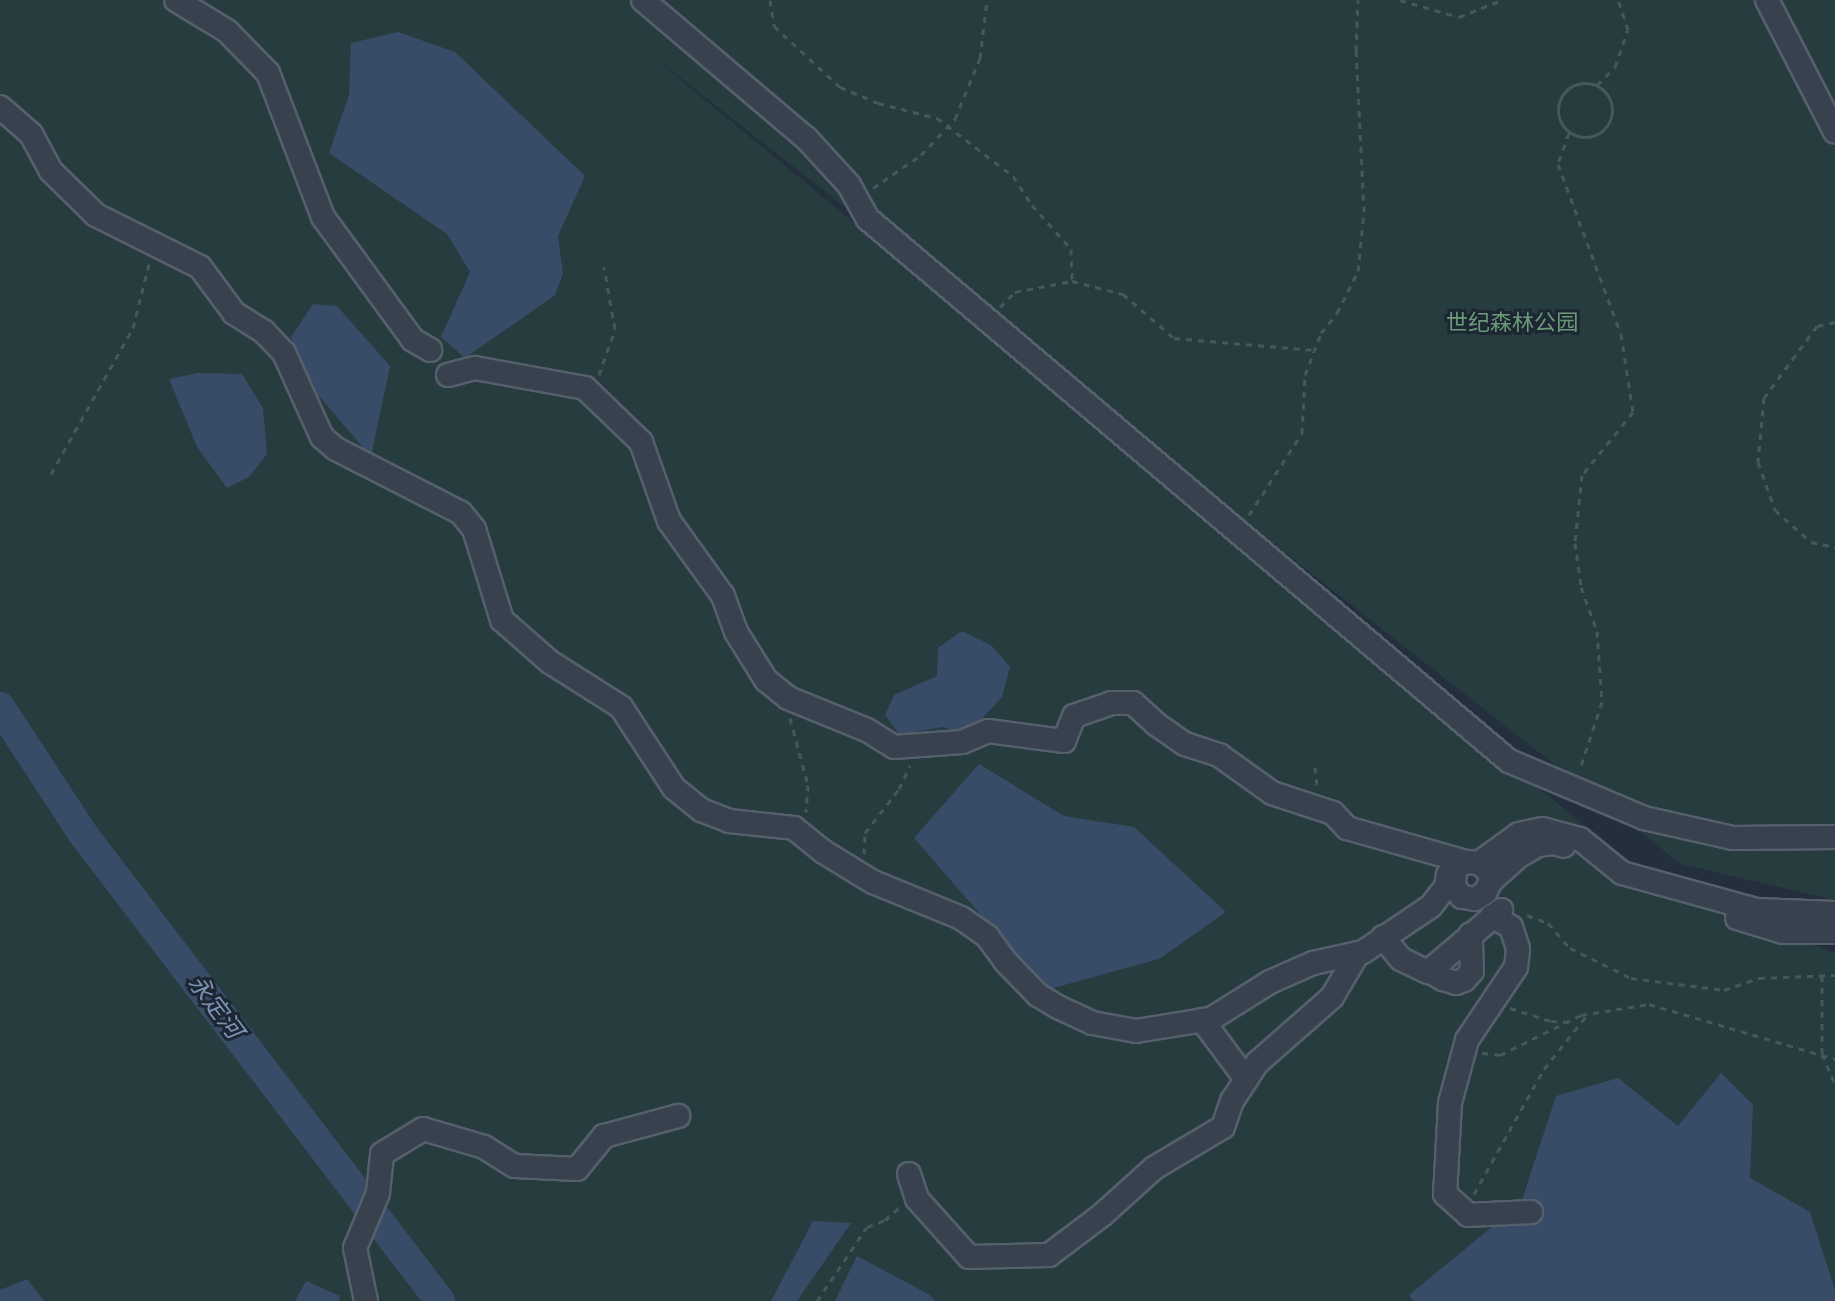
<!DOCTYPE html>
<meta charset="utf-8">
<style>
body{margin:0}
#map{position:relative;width:1835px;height:1301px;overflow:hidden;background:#242f3e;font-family:Roboto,"Noto Sans SC",sans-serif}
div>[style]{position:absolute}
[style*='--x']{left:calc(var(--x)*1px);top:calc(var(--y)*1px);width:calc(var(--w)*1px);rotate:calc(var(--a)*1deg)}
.green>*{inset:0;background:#263c3f}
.water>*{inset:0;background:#394c67}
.river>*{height:30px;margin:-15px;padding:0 15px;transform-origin:15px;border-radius:15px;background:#394c67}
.path>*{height:3px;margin-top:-1.5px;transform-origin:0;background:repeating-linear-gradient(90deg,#44595c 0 6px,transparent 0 12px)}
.path>.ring{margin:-1.5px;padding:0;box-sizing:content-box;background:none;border:3px solid #44595c;border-radius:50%}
.roads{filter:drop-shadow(2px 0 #565f6c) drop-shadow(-2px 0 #565f6c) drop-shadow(0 2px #565f6c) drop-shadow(0 -2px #565f6c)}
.minor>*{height:22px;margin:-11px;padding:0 11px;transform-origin:11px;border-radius:11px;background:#38414e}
span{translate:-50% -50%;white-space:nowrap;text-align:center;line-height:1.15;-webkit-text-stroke:6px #1d2633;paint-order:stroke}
.park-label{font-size:22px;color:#6b9a76}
.water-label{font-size:24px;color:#7c92b1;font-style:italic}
</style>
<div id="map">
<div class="green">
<i style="clip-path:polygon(0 0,1835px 0,1835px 900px,1681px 864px,640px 46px,1661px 889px,1835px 953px,1835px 1301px,0 1301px)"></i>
</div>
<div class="water">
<i style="clip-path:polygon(398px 32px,455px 52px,585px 176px,558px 236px,563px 274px,555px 295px,465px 358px,441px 337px,470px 272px,447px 234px,329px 153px,349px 95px,351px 43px)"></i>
<i style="clip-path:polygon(313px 304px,337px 306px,390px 366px,371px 457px,307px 382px,291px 337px)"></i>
<i style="clip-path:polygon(198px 373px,242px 374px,263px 408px,267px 454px,249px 477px,227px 488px,197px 447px,169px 379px)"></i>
<i style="clip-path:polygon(962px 631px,991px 645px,1010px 667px,1002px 697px,968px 734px,942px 727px,900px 735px,885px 715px,894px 695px,937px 676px,938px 648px)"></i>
<i style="clip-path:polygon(979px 764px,1064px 816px,1134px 827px,1226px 912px,1159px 959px,1046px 990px,914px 838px)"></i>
<i style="clip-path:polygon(1721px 1073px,1753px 1105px,1750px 1178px,1810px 1212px,1835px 1290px,1835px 1301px,1413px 1301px,1409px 1295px,1521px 1203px,1556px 1096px,1618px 1078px,1678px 1126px)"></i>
<i style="clip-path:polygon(813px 1221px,851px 1223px,797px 1301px,771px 1301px)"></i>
<i style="clip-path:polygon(857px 1256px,930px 1295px,935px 1301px,835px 1301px)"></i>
<i style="clip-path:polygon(27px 1279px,44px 1301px,0 1301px,0 1290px)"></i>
<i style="clip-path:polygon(306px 1281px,340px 1296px,339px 1301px,295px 1301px)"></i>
</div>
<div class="river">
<i style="--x:0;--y:707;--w:152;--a:56.8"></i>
<i style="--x:83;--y:834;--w:588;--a:52.6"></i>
</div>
<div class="path">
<i style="--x:770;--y:0;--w:26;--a:81"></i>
<i style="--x:774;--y:26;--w:90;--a:42.7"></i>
<i style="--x:840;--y:87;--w:41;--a:22.8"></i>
<i style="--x:878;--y:103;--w:61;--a:14.3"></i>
<i style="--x:937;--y:118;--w:96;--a:37.3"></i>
<i style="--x:1013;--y:176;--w:35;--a:57"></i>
<i style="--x:1032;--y:205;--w:59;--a:48.4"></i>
<i style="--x:1071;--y:249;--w:32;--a:88"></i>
<i style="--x:1400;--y:0;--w:61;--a:16.1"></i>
<i style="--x:1459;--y:17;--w:46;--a:-21.6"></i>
<i class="ring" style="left:1558px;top:83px;width:51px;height:51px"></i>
<i style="--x:1597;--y:85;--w:25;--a:-45"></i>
<i style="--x:1615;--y:67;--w:39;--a:-71"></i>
<i style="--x:1628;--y:30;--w:32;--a:-108"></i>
<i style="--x:1569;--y:133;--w:33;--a:110"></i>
<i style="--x:1558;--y:164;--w:181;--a:69.7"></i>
<i style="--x:1621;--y:334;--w:79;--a:81.3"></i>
<i style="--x:1633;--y:412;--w:81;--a:129"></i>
<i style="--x:1582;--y:475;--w:68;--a:95.9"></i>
<i style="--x:1575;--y:543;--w:44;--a:82.2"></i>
<i style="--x:1581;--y:587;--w:47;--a:70"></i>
<i style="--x:1597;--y:631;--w:71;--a:86"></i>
<i style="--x:1602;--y:702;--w:71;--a:108.2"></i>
<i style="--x:873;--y:188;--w:58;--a:-34.5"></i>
<i style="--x:921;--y:155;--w:50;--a:-46.6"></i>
<i style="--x:955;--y:119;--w:66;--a:-67.7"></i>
<i style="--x:980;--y:58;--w:58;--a:-83.1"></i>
<i style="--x:1000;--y:307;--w:21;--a:-45"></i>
<i style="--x:1015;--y:292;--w:58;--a:-10.9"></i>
<i style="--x:1072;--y:281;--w:53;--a:14.3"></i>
<i style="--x:1123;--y:294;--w:67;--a:40.8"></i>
<i style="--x:1174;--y:338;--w:142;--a:4.9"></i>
<i style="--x:1835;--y:322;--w:18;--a:167"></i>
<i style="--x:1817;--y:326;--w:89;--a:126.4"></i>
<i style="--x:1764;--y:398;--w:64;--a:95.4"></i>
<i style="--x:1758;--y:462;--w:51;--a:70.5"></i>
<i style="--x:1775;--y:510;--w:48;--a:41.6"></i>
<i style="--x:1811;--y:542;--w:25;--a:12"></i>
<i style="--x:599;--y:375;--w:49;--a:-70.8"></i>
<i style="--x:615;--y:329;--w:63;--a:-100.1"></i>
<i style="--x:51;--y:474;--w:167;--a:-60.7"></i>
<i style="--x:133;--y:328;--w:66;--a:-76"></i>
<i style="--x:1249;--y:515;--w:98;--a:-57.1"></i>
<i style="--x:1302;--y:433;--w:58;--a:-87"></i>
<i style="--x:1305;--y:375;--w:45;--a:-69.1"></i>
<i style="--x:1321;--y:333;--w:26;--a:-51"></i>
<i style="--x:1337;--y:313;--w:47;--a:-63.4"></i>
<i style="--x:1358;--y:271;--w:59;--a:-84.2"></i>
<i style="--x:1364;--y:212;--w:161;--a:-92.8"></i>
<i style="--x:1356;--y:51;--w:51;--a:-87.8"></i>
<i style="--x:790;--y:718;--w:69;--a:75"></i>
<i style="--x:808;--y:785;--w:27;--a:94"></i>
<i style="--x:1315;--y:767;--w:20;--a:84"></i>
<i style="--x:864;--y:854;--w:21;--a:-87"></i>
<i style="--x:865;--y:833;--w:56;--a:-52.3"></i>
<i style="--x:899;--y:789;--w:26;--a:-65"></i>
<i style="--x:1527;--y:915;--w:22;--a:21"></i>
<i style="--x:1548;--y:923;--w:33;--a:49"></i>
<i style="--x:1570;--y:948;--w:68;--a:26.2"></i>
<i style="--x:1631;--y:978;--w:94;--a:7.4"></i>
<i style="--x:1724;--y:990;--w:37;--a:-19"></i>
<i style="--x:1759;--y:978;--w:76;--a:-2.3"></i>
<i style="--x:1822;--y:976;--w:78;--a:90"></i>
<i style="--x:1822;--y:1054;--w:33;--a:67"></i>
<i style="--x:1510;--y:1008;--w:43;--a:17.6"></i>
<i style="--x:1551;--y:1021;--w:17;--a:3"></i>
<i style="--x:1482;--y:1053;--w:18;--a:6"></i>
<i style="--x:1500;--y:1055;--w:90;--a:-26.3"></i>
<i style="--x:1581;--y:1015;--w:69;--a:-9.2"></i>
<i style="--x:1649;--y:1004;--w:194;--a:16.5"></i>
<i style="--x:1474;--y:1194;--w:143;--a:-60.8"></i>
<i style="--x:1544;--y:1069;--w:69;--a:-51.5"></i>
<i style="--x:817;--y:1301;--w:89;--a:-56"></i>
<i style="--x:867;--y:1227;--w:19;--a:-21"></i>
<i style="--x:885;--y:1220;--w:20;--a:-41"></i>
</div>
<div class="roads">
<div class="minor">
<i style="--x:176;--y:0;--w:60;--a:31.3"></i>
<i style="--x:227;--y:31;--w:59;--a:45.7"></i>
<i style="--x:268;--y:73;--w:154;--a:69.1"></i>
<i style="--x:323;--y:217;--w:152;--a:53.8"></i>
<i style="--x:413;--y:340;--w:20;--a:30"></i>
<i style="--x:643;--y:0;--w:214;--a:40.3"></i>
<i style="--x:806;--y:138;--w:64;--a:47.5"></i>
<i style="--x:849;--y:185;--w:39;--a:61"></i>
<i style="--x:868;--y:219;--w:839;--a:40.22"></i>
<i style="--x:1509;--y:761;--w:147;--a:22.9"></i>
<i style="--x:1644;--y:818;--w:91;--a:12.7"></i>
<i style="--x:1733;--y:838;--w:102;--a:-0.6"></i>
<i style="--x:1767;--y:0;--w:148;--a:62.7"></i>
<i style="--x:0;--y:107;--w:41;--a:41.1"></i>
<i style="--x:31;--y:134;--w:42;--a:61.6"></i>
<i style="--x:51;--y:171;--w:63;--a:44.4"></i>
<i style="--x:96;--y:215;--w:116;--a:26.6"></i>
<i style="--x:200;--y:267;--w:57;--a:53.5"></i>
<i style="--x:234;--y:313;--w:36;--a:32"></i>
<i style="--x:264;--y:332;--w:29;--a:46"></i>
<i style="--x:284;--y:353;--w:92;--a:65.7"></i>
<i style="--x:322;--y:437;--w:18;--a:41"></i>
<i style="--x:336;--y:449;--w:140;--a:27.1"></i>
<i style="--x:461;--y:513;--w:21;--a:51"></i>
<i style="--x:474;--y:529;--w:95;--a:72.9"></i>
<i style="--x:502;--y:620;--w:64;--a:41.2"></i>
<i style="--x:550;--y:662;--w:84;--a:32.4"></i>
<i style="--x:621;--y:707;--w:97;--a:56.8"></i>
<i style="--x:674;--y:788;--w:35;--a:39"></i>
<i style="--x:701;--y:810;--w:30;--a:21"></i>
<i style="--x:729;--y:821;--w:65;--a:6.1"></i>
<i style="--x:794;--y:828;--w:38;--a:39"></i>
<i style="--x:824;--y:852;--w:57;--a:31.5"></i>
<i style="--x:873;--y:882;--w:95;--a:22.2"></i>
<i style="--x:961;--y:918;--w:32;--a:35"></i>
<i style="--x:987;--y:936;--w:31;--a:54"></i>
<i style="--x:1005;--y:961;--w:47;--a:45.9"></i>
<i style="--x:1038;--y:995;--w:23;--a:31"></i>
<i style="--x:1058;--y:1007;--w:38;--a:25"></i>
<i style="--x:1092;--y:1023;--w:45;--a:10.3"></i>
<i style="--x:1136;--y:1031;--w:76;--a:-9.1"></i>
<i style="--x:1211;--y:1019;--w:70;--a:-32.1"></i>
<i style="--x:1270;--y:982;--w:47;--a:-23.8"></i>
<i style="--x:1313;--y:963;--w:51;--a:-12.4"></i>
<i style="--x:1363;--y:952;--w:82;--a:-34.1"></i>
<i style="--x:1431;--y:906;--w:24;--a:-52"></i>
<i style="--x:1446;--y:887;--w:12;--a:-81"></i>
<i style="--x:1448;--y:875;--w:16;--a:-40"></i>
<i style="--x:1460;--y:865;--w:7;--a:-27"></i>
<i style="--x:1466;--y:862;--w:13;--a:4"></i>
<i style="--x:1479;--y:863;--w:11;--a:38"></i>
<i style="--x:1488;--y:870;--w:11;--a:75"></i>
<i style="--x:1491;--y:881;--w:13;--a:117"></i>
<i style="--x:1485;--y:893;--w:12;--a:149"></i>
<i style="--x:1475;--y:899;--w:13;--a:-171"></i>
<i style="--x:1462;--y:897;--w:13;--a:-129"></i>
<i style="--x:1454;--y:887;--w:18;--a:-87"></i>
<i style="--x:448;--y:375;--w:28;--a:-15"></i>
<i style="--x:475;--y:368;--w:112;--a:10.3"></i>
<i style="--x:585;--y:388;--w:78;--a:44"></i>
<i style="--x:641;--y:442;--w:84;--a:70.5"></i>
<i style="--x:669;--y:521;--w:92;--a:54.2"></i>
<i style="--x:723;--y:596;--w:38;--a:70"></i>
<i style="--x:736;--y:632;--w:57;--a:58"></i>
<i style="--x:766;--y:680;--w:28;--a:39"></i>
<i style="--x:788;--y:698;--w:85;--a:22.1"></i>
<i style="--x:867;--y:730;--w:32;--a:32"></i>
<i style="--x:894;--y:747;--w:68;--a:-4.2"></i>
<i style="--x:962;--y:742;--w:28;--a:-23"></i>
<i style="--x:988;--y:731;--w:77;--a:7.5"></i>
<i style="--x:1064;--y:741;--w:27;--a:-68"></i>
<i style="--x:1074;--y:716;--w:39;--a:-19"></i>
<i style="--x:1111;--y:703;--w:22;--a:0"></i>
<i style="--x:1133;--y:703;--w:31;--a:42"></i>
<i style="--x:1156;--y:724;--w:35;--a:35"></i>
<i style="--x:1185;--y:744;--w:36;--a:18"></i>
<i style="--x:1219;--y:755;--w:65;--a:35.6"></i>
<i style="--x:1272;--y:793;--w:64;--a:18.2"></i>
<i style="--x:1333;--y:813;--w:21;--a:47"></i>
<i style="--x:1347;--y:828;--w:124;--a:15.9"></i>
<i style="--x:1479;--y:863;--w:49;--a:-35.9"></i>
<i style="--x:1519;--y:834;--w:24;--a:-12"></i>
<i style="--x:1542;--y:829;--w:39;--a:15"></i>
<i style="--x:1580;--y:839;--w:54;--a:39"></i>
<i style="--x:1622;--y:873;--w:139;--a:15.4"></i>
<i style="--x:1756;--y:910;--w:79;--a:2.2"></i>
<i style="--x:1491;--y:881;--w:38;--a:-42"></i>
<i style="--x:1519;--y:856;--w:22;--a:-30"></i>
<i style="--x:1538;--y:845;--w:17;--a:-7"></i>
<i style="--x:1555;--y:843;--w:9;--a:18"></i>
<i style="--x:1492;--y:916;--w:22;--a:30"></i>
<i style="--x:1511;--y:927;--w:23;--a:72"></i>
<i style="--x:1518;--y:949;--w:18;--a:96"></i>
<i style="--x:1516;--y:967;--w:88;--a:123.9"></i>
<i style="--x:1467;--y:1040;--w:65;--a:105.1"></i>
<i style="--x:1450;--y:1103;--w:91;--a:93.1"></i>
<i style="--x:1445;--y:1194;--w:31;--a:42"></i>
<i style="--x:1468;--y:1215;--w:63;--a:-2.7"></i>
<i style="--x:1737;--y:918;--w:48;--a:16.9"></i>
<i style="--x:1783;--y:932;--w:52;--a:0"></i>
<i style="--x:1383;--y:937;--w:28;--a:51"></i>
<i style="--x:1401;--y:959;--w:30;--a:26"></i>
<i style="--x:1428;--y:972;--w:96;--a:-40.3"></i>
<i style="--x:1429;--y:971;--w:16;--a:30"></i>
<i style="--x:1443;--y:979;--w:14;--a:17"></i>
<i style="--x:1456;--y:983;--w:9;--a:-21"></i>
<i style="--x:1464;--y:980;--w:12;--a:-48"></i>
<i style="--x:1472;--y:971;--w:37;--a:-92"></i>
<i style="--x:1202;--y:1020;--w:74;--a:53.3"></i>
<i style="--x:909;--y:1174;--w:26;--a:72"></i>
<i style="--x:917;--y:1199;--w:78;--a:48.1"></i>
<i style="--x:969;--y:1257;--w:80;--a:-1.4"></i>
<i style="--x:1049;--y:1255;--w:66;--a:-37"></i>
<i style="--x:1102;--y:1215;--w:70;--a:-42.1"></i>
<i style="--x:1154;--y:1168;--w:80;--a:-30.7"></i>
<i style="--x:1223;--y:1127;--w:28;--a:-71"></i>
<i style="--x:1232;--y:1101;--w:45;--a:-56.7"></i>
<i style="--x:1257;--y:1063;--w:100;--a:-41.3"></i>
<i style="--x:1332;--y:997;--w:51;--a:-59.4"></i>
<i style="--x:366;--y:1301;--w:54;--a:-101.7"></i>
<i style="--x:355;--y:1248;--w:60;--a:-67.3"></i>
<i style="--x:378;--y:1193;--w:39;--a:-84"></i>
<i style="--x:382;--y:1154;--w:48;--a:-31.4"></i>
<i style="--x:423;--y:1129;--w:64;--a:16.4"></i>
<i style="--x:484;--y:1147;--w:36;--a:32"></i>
<i style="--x:515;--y:1166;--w:62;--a:2.8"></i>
<i style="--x:577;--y:1169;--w:43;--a:-50.7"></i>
<i style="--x:604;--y:1136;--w:77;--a:-15.1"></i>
</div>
</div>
<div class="park-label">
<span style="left:1512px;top:323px">世纪森林公园</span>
</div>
<div class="water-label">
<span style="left:215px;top:1007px;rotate:53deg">永定河</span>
</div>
</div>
